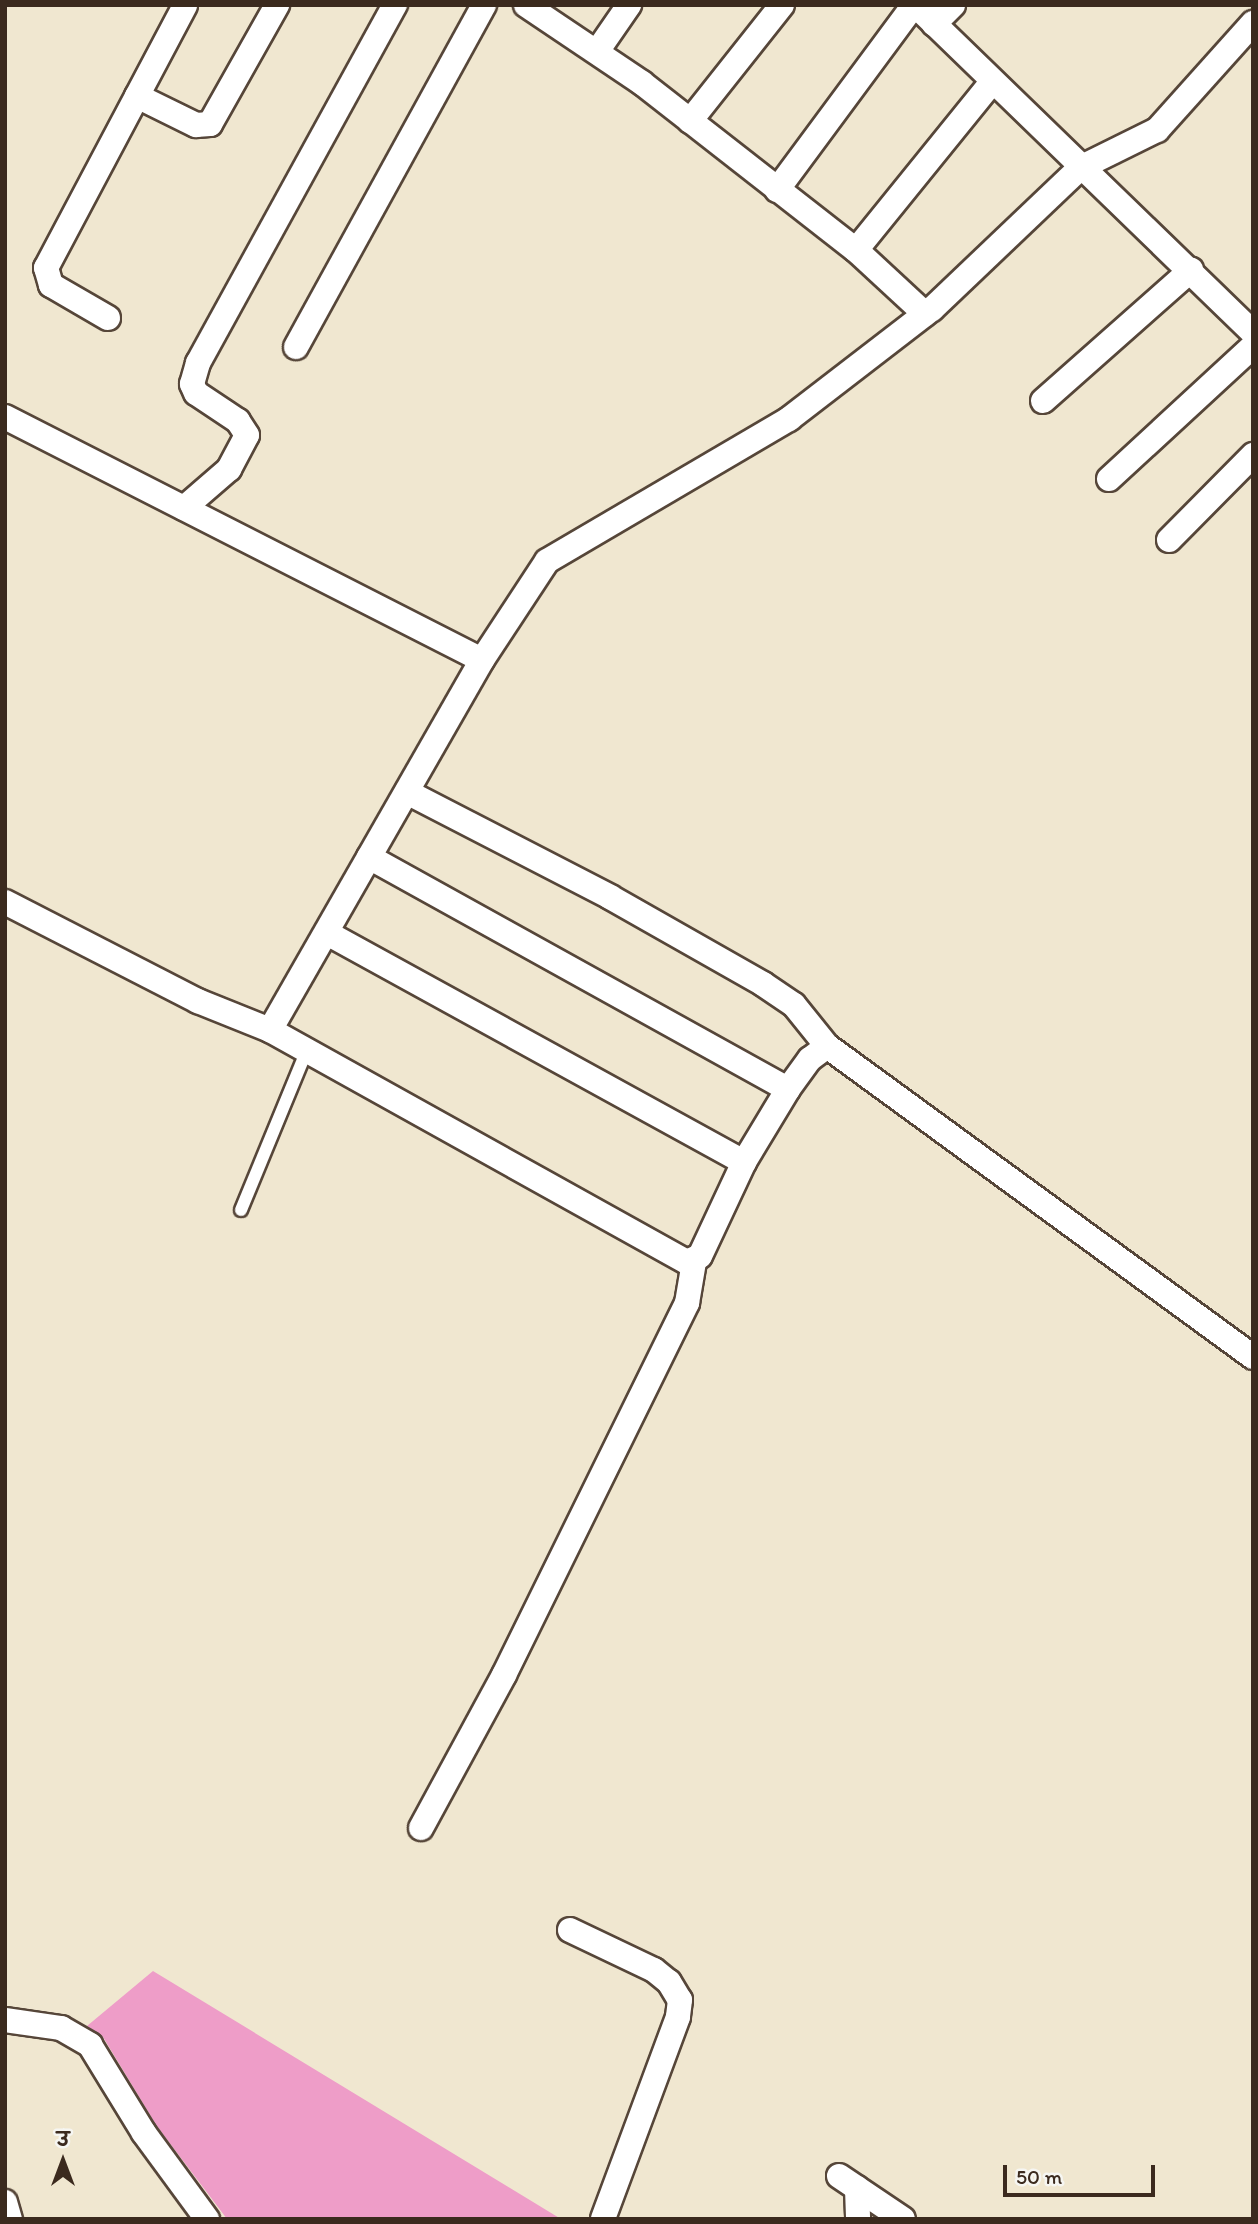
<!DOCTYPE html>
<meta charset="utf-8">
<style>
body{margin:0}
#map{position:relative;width:1258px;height:2224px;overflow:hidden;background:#f0e7d0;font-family:Itim,"Playpen Sans Deva",sans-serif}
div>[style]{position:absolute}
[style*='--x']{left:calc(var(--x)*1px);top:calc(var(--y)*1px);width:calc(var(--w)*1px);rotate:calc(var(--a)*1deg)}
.building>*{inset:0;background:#ee9dc8}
.roads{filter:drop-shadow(2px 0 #564639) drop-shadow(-2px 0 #564639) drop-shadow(0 2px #564639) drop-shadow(0 -2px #564639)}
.lane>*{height:12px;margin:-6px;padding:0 6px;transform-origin:6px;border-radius:6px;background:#fff}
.street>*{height:24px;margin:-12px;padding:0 12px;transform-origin:12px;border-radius:12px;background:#fff}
span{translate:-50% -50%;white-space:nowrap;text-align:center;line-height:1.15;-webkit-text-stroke:5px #f6f6f2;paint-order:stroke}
.frame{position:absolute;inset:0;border:7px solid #3b2a1e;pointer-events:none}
.north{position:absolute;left:28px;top:2126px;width:70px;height:70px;-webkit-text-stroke:5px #f6f6f2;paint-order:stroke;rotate:0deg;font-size:19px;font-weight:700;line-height:28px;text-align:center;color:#3b2a1e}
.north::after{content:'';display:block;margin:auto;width:24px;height:32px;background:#3b2a1e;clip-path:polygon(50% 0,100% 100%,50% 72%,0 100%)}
.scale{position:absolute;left:1003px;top:2165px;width:152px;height:32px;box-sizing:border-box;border:4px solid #3b2a1e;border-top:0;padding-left:9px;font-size:21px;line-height:24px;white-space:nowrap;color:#3b2a1e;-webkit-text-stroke:5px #f6f6f2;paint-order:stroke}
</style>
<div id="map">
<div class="building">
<i style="clip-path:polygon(153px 1971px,561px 2219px,227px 2219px,156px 2125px,103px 2037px,87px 2026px)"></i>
</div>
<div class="roads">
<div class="lane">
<i style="--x:241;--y:1210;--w:173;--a:-67.6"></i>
</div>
<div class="street">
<i style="--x:526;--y:5;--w:140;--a:33.9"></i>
<i style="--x:642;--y:83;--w:271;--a:38"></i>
<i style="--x:856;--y:250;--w:94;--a:42.8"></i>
<i style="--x:915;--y:5;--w:471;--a:44.1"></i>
<i style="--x:934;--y:24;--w:27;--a:-45"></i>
<i style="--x:598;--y:50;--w:55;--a:-55.4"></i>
<i style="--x:137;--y:96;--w:66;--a:26.2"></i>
<i style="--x:196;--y:125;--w:14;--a:-4"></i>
<i style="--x:210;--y:124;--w:137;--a:-60.6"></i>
<i style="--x:690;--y:121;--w:148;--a:-51.6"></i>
<i style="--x:777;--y:190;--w:230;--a:-53.5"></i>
<i style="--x:856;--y:250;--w:216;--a:-51"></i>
<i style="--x:108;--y:318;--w:66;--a:-149.9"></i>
<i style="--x:51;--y:285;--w:18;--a:-106"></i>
<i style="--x:46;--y:268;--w:297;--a:-62.1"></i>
<i style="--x:296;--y:347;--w:390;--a:-61.2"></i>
<i style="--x:1043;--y:401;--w:198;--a:-41.5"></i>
<i style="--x:5;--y:417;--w:535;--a:27"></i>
<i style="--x:1109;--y:479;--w:196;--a:-42.7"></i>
<i style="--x:184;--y:508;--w:60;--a:-40.9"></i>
<i style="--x:229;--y:469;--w:38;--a:-62"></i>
<i style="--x:247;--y:435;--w:17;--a:-123"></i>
<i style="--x:238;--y:421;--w:50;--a:-146.3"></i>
<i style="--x:196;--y:393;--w:10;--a:-114"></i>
<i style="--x:192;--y:384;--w:22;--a:-74"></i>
<i style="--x:198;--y:363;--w:409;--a:-61.2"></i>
<i style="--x:1169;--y:540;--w:120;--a:-45.3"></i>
<i style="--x:407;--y:792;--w:229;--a:27.3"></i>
<i style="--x:610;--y:897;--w:176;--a:29.6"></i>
<i style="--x:763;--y:984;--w:37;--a:34"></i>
<i style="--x:794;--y:1005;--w:53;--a:51.2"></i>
<i style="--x:369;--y:857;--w:479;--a:29"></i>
<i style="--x:5;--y:902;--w:217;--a:27.2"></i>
<i style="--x:198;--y:1001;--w:78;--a:21.9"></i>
<i style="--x:270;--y:1030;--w:426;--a:-60.2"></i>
<i style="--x:482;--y:660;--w:118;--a:-56.7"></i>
<i style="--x:547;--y:561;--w:281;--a:-30.4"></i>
<i style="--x:789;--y:419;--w:180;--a:-37.6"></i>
<i style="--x:932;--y:309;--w:204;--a:-43.6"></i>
<i style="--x:1080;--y:168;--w:86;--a:-26.3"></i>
<i style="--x:1157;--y:130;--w:144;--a:-48.1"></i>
<i style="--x:327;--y:933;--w:476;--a:28.8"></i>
<i style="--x:270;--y:1030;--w:477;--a:29.1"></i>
<i style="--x:687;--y:1262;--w:14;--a:-25"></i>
<i style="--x:700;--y:1256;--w:104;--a:-64.9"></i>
<i style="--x:744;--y:1162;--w:85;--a:-58.9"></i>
<i style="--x:788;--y:1089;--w:37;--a:-54"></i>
<i style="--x:810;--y:1059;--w:21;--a:-37"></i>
<i style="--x:827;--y:1046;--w:527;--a:36.13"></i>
<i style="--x:421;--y:1828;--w:174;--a:-61.5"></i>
<i style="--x:504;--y:1675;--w:415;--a:-63.8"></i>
<i style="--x:687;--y:1303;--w:42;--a:-80.3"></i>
<i style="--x:570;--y:1930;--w:93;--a:25.5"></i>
<i style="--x:654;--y:1970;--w:19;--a:39"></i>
<i style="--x:669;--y:1982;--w:21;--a:59"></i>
<i style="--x:680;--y:2000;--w:17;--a:97"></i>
<i style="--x:678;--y:2017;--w:215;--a:110.4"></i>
<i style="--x:5;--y:2020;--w:57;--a:8.1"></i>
<i style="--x:61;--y:2028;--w:34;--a:30"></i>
<i style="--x:90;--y:2045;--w:103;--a:58.5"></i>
<i style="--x:144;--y:2133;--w:107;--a:53.8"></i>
<i style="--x:839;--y:2176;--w:77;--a:33.9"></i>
<i style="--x:857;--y:2188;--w:31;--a:88"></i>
<i style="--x:5;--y:2202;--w:18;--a:74"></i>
</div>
</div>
<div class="frame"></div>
<div class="north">उ</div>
<div class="scale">50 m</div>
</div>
